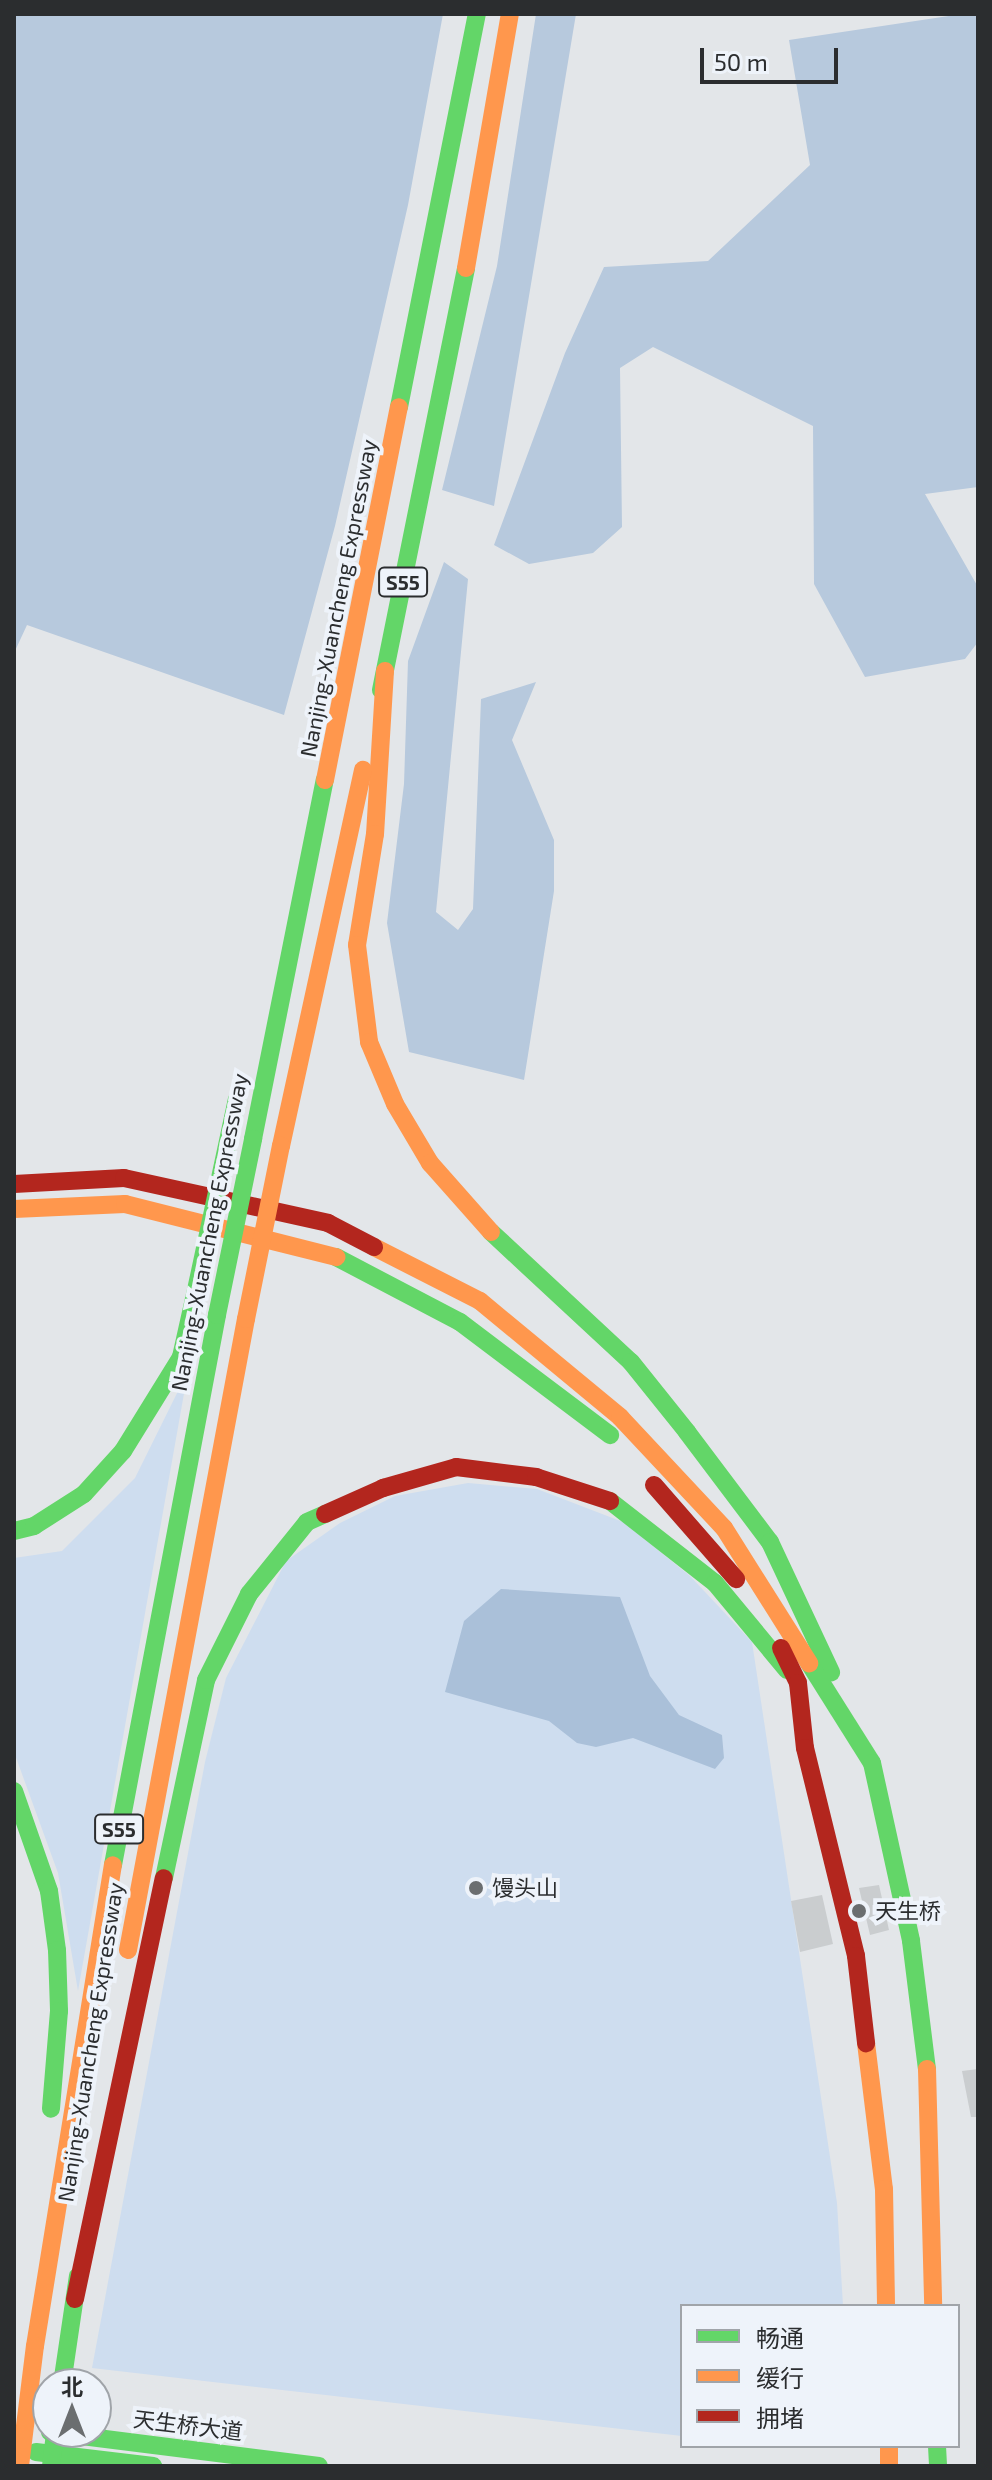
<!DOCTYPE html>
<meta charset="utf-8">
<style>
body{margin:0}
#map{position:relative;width:992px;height:2480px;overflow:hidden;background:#e3e6e9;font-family:"Exo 2","Noto Sans SC",sans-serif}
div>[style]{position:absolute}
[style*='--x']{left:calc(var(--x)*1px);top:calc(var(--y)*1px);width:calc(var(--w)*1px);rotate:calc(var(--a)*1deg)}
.green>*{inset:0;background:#ceddef}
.forest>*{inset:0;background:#b7c9dd}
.water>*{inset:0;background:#aac0d9}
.building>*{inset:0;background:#cacdcf}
.fast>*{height:18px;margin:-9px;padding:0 9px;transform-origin:9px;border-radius:9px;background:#63d668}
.slow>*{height:18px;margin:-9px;padding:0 9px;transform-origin:9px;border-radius:9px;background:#ff974d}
.jam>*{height:18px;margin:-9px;padding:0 9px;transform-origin:9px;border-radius:9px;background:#b3261e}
.fast-bridge>*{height:18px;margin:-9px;padding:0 9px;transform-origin:9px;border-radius:9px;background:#63d668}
.slow-bridge>*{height:18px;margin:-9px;padding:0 9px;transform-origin:9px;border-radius:9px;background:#ff974d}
.dots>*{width:22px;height:22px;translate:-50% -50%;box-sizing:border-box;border:4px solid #eef3fa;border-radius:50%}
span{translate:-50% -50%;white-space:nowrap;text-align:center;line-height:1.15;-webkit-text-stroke:8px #eef3fa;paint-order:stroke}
.shield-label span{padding:2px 6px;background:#eef3fa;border:2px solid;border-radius:6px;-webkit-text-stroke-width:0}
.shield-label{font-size:20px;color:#2b2d2f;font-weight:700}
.street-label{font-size:22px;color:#2b2d2f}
.poi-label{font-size:22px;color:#2b2d2f}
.left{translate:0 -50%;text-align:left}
.frame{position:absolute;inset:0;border:16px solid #2b2d2f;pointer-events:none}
.legend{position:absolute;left:680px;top:2304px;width:280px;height:144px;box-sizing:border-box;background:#eef3fa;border:2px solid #a0a4a9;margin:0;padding:10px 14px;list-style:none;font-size:24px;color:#2b2d2f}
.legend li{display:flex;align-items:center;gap:16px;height:40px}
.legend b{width:40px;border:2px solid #a0a4a9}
.north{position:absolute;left:32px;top:2368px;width:80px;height:80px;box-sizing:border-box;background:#eef3fa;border:2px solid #a0a4a9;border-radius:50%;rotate:0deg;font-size:22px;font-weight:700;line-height:32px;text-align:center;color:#2b2d2f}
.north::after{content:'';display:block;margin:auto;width:28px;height:36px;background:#6b6e70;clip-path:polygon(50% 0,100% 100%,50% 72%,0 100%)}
.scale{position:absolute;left:700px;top:48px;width:138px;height:36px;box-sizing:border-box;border:4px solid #2b2d2f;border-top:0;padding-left:10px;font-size:24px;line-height:28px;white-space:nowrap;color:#2b2d2f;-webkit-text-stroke:6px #eef3fa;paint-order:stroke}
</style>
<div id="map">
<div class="green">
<i style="clip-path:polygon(188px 1371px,78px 1991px,58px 1873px,14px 1752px,14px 1558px,62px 1551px,135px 1478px)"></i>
<i style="clip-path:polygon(468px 1483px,537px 1489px,623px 1522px,690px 1576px,752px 1642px,837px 2203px,843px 2306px,682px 2306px,682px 2436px,92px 2368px,205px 1762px,226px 1678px,286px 1561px,340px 1523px,395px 1496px)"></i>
</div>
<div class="forest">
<i style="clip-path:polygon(14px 14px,443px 14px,408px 205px,335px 526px,284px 715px,27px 625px,14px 653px)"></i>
<i style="clip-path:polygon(536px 14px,576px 14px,494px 506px,442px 490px,497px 266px)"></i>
<i style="clip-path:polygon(962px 14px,978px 14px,978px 487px,925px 494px,978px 587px,978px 642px,965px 659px,865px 677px,814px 584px,813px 426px,653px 347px,620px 368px,622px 527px,593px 553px,529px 564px,494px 545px,565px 353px,604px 267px,708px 261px,810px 165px,789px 40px)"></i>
<i style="clip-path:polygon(444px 562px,468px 579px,436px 912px,458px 930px,473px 909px,481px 699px,536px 682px,512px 740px,554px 840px,554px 891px,524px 1080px,409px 1052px,387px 923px,404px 784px,408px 661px)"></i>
</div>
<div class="water">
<i style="clip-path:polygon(501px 1589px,620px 1597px,650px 1676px,679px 1715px,722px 1735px,724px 1758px,715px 1769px,633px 1738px,596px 1747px,577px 1743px,549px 1721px,445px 1692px,464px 1621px)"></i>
</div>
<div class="building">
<i style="clip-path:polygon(879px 1885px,889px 1930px,870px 1935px,859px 1888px)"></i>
<i style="clip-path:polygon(822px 1895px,833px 1944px,800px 1952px,791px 1901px)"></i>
<i style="clip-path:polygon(978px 2069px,978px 2117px,971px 2117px,962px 2071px)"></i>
</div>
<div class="fast">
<i style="--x:399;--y:407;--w:401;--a:-78.8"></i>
<i style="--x:381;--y:690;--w:430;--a:-78.6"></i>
<i style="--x:253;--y:1139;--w:366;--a:-78.7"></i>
<i style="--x:491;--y:1232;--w:191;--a:42.9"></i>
<i style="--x:631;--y:1362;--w:90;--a:51.3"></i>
<i style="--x:687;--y:1432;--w:138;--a:53"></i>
<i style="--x:770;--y:1542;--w:144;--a:64.9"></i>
<i style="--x:336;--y:1257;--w:140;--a:27.7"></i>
<i style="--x:460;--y:1322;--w:188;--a:37"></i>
<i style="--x:610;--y:1501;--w:133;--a:38"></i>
<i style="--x:715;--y:1583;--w:113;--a:50.4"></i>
<i style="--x:14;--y:1531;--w:21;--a:-14"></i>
<i style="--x:34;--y:1526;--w:59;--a:-32.6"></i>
<i style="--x:84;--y:1494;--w:58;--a:-47.8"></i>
<i style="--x:123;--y:1451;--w:110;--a:-58.3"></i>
<i style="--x:181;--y:1357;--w:69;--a:-77.4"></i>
<i style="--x:809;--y:1663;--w:118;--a:57.8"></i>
<i style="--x:872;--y:1763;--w:182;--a:77.6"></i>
<i style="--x:911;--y:1941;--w:129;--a:82.9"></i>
<i style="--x:14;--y:1791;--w:106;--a:70.7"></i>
<i style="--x:49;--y:1891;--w:60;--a:82.3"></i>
<i style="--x:57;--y:1950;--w:61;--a:88.1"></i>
<i style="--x:59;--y:2011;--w:98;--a:94.7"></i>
<i style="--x:113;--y:1865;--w:560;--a:-79.29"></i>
<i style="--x:164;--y:1878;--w:202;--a:-78"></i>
<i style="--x:206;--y:1680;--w:96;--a:-63.4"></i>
<i style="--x:249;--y:1594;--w:92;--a:-51.1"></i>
<i style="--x:307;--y:1522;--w:20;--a:-24"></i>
<i style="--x:62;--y:2384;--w:109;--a:-81.6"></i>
<i style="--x:50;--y:2432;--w:271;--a:7.2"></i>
<i style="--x:937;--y:2446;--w:20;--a:87"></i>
<i style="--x:36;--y:2452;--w:118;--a:6.8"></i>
</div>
<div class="slow">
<i style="--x:466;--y:268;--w:258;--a:-80.2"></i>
<i style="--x:385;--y:671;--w:163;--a:93.5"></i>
<i style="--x:375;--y:834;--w:112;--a:99.2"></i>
<i style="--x:357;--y:945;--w:98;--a:82.9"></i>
<i style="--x:369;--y:1042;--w:67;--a:67.2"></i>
<i style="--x:395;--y:1104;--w:69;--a:59.3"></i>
<i style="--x:430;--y:1163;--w:92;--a:48.5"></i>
<i style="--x:325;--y:780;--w:380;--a:-78.8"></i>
<i style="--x:281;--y:1146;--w:385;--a:-77.7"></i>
<i style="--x:14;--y:1209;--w:111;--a:-2.6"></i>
<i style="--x:125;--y:1204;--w:218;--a:14.1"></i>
<i style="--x:374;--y:1247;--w:119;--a:27"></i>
<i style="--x:480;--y:1301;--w:182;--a:39.6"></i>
<i style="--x:620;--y:1417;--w:152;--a:46.9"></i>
<i style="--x:724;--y:1528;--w:160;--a:57.8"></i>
<i style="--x:128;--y:1950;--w:642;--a:-79.41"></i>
<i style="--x:866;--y:2043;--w:147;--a:83"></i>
<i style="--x:884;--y:2189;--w:117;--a:89"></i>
<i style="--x:927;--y:2069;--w:237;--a:88.5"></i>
<i style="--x:35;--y:2346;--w:487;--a:-80.8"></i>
<i style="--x:889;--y:2446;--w:20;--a:90"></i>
</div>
<div class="jam">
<i style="--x:14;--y:1184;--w:110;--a:-3.1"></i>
<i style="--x:124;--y:1178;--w:209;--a:12.4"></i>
<i style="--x:328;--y:1223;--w:52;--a:27.6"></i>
<i style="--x:654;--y:1485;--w:125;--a:48.9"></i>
<i style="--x:325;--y:1514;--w:64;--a:-24.1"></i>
<i style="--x:383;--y:1488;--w:76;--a:-16"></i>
<i style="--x:456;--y:1467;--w:81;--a:7.1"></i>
<i style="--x:536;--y:1477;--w:78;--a:18"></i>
<i style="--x:781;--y:1648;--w:39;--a:64"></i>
<i style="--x:798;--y:1683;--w:65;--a:83.9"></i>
<i style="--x:805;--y:1748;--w:214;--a:76.2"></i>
<i style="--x:856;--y:1956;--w:88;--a:83.4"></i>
<i style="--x:75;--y:2299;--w:430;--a:-78.1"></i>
</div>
<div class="fast-bridge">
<i style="--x:196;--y:1290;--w:195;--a:-77.9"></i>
<i style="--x:217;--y:1315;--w:180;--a:-78.4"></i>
<i style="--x:51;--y:2466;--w:34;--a:-83"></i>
</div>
<div class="slow-bridge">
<i style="--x:246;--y:1319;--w:177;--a:-78.6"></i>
<i style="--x:20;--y:2466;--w:121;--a:-82.9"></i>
</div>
<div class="dots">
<i style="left:476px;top:1888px;background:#6b6e70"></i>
<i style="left:859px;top:1911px;background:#6b6e70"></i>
</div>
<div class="shield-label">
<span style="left:403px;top:582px">S55</span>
<span style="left:119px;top:1829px">S55</span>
</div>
<div class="street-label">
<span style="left:338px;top:598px;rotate:-79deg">Nanjing-Xuancheng Expressway</span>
<span style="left:209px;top:1232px;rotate:-79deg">Nanjing-Xuancheng Expressway</span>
<span style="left:90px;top:2042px;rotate:-81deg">Nanjing-Xuancheng Expressway</span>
<span style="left:188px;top:2425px;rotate:7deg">天生桥大道</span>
</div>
<div class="poi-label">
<span class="left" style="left:492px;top:1888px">馒头山</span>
<span class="left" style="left:875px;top:1911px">天生桥</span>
</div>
<div class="frame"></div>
<ul class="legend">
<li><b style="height:10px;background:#63d668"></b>畅通</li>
<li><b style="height:10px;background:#ff974d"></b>缓行</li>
<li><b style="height:10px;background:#b3261e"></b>拥堵</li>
</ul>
<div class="north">北</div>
<div class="scale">50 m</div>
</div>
